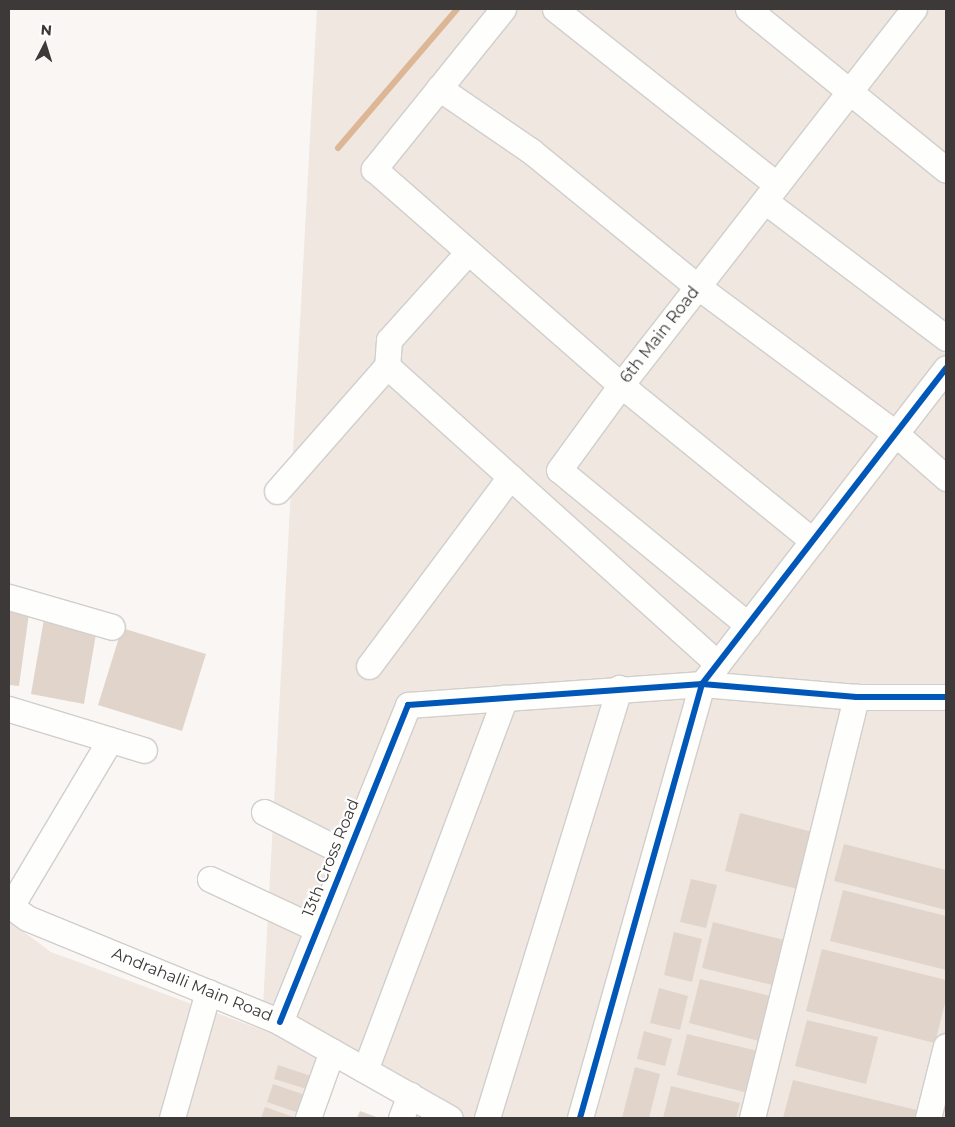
<!DOCTYPE html>
<style>
body{margin:0}
#map{position:relative;width:955px;height:1127px;overflow:hidden;background:#f9f6f3;font-family:Montserrat,sans-serif}
div>[style]{position:absolute}
[style*='--x']{left:calc(var(--x)*1px);top:calc(var(--y)*1px);width:calc(var(--w)*1px);rotate:calc(var(--a)*1deg)}
.built>*{inset:0;background:#efe7e0}
.stream>*{height:6px;margin:-3px;padding:0 3px;transform-origin:3px;border-radius:3px;background:#dcb695}
.building>*{inset:0;background:#e1d5cb}
.roads{filter:drop-shadow(1px 0 #d1cecc) drop-shadow(-1px 0 #d1cecc) drop-shadow(0 1px #d1cecc) drop-shadow(0 -1px #d1cecc)}
.minor>*{height:25px;margin:-12.5px;padding:0 12.5px;transform-origin:12.5px;border-radius:12.5px;background:#fefefd}
.cycleway>*{height:6px;margin:-3px;padding:0 3px;transform-origin:3px;border-radius:3px;background:#0057b8}
span{translate:-50% -50%;white-space:nowrap;text-align:center;line-height:1.15;-webkit-text-stroke:4.5px #fff;paint-order:stroke}
.street-label{font-size:16px;color:#3c3938}
.frame{position:absolute;inset:0;border:10px solid #3c3938;pointer-events:none}
.north{position:absolute;left:20px;top:20px;width:50px;height:50px;-webkit-text-stroke:4px #fff;paint-order:stroke;rotate:5deg;font-size:14px;font-weight:700;line-height:20px;text-align:center;color:#3c3938}
.north::after{content:'';display:block;margin:auto;width:18px;height:22px;background:#3c3938;clip-path:polygon(50% 0,100% 100%,50% 72%,0 100%)}
</style>
<div id="map">
<div class="built">
<i style="clip-path:polygon(317px 9px,946px 9px,946px 1118px,454px 1118px,263px 1007px)"></i>
<i style="clip-path:polygon(9px 921px,51px 952px,322px 1052px,302px 1118px,9px 1118px)"></i>
</div>
<div class="stream">
<i style="--x:338;--y:148;--w:183;--a:-49.4"></i>
</div>
<div class="building">
<i style="clip-path:polygon(9px 603px,30px 606px,19px 686px,9px 685px)"></i>
<i style="clip-path:polygon(44px 619px,97px 628px,84px 704px,31px 694px)"></i>
<i style="clip-path:polygon(122px 628px,206px 654px,182px 731px,98px 705px)"></i>
<i style="clip-path:polygon(740px 813px,816px 833px,802px 890px,725px 871px)"></i>
<i style="clip-path:polygon(844px 844px,946px 870px,946px 910px,834px 881px)"></i>
<i style="clip-path:polygon(691px 879px,717px 885px,706px 928px,680px 922px)"></i>
<i style="clip-path:polygon(843px 890px,946px 916px,946px 970px,830px 941px)"></i>
<i style="clip-path:polygon(713px 922px,792px 942px,780px 987px,702px 968px)"></i>
<i style="clip-path:polygon(674px 932px,702px 939px,692px 982px,664px 975px)"></i>
<i style="clip-path:polygon(822px 949px,946px 980px,946px 999px,935px 1043px,806px 1011px)"></i>
<i style="clip-path:polygon(700px 979px,775px 997px,763px 1042px,689px 1023px)"></i>
<i style="clip-path:polygon(659px 988px,688px 996px,680px 1030px,650px 1023px)"></i>
<i style="clip-path:polygon(807px 1020px,878px 1037px,866px 1084px,795px 1066px)"></i>
<i style="clip-path:polygon(644px 1031px,672px 1039px,665px 1066px,637px 1059px)"></i>
<i style="clip-path:polygon(687px 1034px,762px 1052px,752px 1094px,677px 1075px)"></i>
<i style="clip-path:polygon(278px 1065px,314px 1077px,310px 1090px,274px 1079px)"></i>
<i style="clip-path:polygon(635px 1067px,660px 1074px,649px 1118px,622px 1118px)"></i>
<i style="clip-path:polygon(793px 1080px,925px 1112px,923px 1118px,783px 1118px)"></i>
<i style="clip-path:polygon(273px 1084px,305px 1095px,299px 1113px,267px 1102px)"></i>
<i style="clip-path:polygon(671px 1086px,740px 1103px,736px 1118px,663px 1118px)"></i>
<i style="clip-path:polygon(265px 1107px,296px 1118px,261px 1118px)"></i>
<i style="clip-path:polygon(360px 1111px,379px 1118px,357px 1118px)"></i>
</div>
<div class="roads">
<div class="minor">
<i style="--x:503;--y:9;--w:206;--a:128.9"></i>
<i style="--x:374;--y:169;--w:328;--a:41.2"></i>
<i style="--x:621;--y:385;--w:247;--a:39.1"></i>
<i style="--x:555;--y:9;--w:283;--a:38.4"></i>
<i style="--x:748;--y:9;--w:255;--a:39.1"></i>
<i style="--x:439;--y:88;--w:112;--a:34.4"></i>
<i style="--x:531;--y:151;--w:209;--a:39.2"></i>
<i style="--x:693;--y:283;--w:253;--a:36.6"></i>
<i style="--x:896;--y:434;--w:67;--a:41.3"></i>
<i style="--x:765;--y:201;--w:227;--a:37.1"></i>
<i style="--x:468;--y:252;--w:118;--a:131.9"></i>
<i style="--x:389;--y:340;--w:26;--a:94"></i>
<i style="--x:387;--y:366;--w:445;--a:42"></i>
<i style="--x:277;--y:491;--w:167;--a:-48.7"></i>
<i style="--x:9;--y:597;--w:107;--a:16.2"></i>
<i style="--x:748;--y:625;--w:244;--a:-140.6"></i>
<i style="--x:559;--y:470;--w:105;--a:-53.9"></i>
<i style="--x:621;--y:385;--w:477;--a:-52.1"></i>
<i style="--x:369;--y:666;--w:236;--a:-53.3"></i>
<i style="--x:9;--y:709;--w:141;--a:16.9"></i>
<i style="--x:264;--y:812;--w:93;--a:26.8"></i>
<i style="--x:210;--y:879;--w:118;--a:25"></i>
<i style="--x:9;--y:905;--w:22;--a:36"></i>
<i style="--x:27;--y:918;--w:274;--a:22.3"></i>
<i style="--x:280;--y:1022;--w:195;--a:29.5"></i>
<i style="--x:11;--y:906;--w:193;--a:-59.2"></i>
<i style="--x:280;--y:1022;--w:342;--a:-68"></i>
<i style="--x:408;--y:705;--w:295;--a:-4.1"></i>
<i style="--x:702;--y:684;--w:155;--a:4.8"></i>
<i style="--x:856;--y:697;--w:90;--a:0"></i>
<i style="--x:365;--y:1070;--w:398;--a:-69.4"></i>
<i style="--x:172;--y:1118;--w:131;--a:-74.1"></i>
<i style="--x:308;--y:1118;--w:71;--a:-70.3"></i>
<i style="--x:401;--y:1118;--w:25;--a:-69"></i>
<i style="--x:487;--y:1118;--w:450;--a:-72.9"></i>
<i style="--x:580;--y:1118;--w:451;--a:-74.3"></i>
<i style="--x:702;--y:684;--w:399;--a:-52.3"></i>
<i style="--x:752;--y:1118;--w:434;--a:-76.1"></i>
<i style="--x:928;--y:1118;--w:74;--a:-76"></i>
</div>
</div>
<div class="cycleway">
<i style="--x:280;--y:1022;--w:342;--a:-68"></i>
<i style="--x:408;--y:705;--w:295;--a:-4.1"></i>
<i style="--x:702;--y:684;--w:155;--a:4.8"></i>
<i style="--x:856;--y:697;--w:90;--a:0"></i>
<i style="--x:580;--y:1118;--w:451;--a:-74.3"></i>
<i style="--x:702;--y:684;--w:399;--a:-52.3"></i>
</div>
<div class="street-label">
<span style="left:660px;top:335px;rotate:-52deg">6th Main Road</span>
<span style="left:331px;top:858px;rotate:-68deg">13th Cross Road</span>
<span style="left:192px;top:985px;rotate:22deg">Andrahalli Main Road</span>
</div>
<div class="frame"></div>
<div class="north">N</div>
</div>
